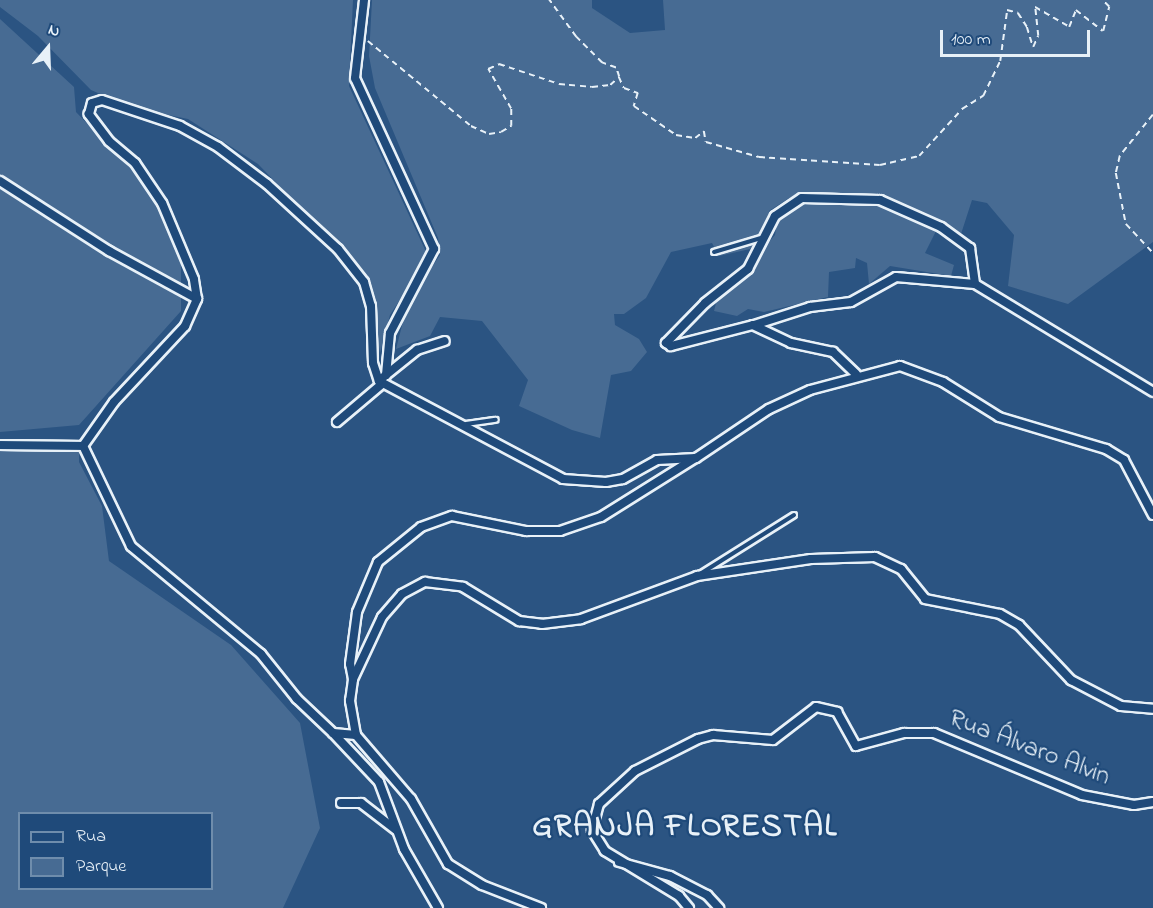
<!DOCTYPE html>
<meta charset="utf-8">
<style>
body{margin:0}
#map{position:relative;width:1153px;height:908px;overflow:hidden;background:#2b5482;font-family:"Indie Flower",sans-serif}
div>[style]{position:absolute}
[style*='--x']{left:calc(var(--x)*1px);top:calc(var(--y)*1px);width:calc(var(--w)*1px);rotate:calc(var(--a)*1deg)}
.green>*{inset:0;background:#476b93}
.path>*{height:1.5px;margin-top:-0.75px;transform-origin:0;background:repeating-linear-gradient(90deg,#e8f1f8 0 6px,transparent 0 10.5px)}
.roads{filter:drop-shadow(2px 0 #e8f1f8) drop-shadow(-2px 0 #e8f1f8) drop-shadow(0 2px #e8f1f8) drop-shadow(0 -2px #e8f1f8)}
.lane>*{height:4px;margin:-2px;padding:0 2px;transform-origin:2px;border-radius:2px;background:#1f4a7a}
.street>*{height:8px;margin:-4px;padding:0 4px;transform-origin:4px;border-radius:4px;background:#1f4a7a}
span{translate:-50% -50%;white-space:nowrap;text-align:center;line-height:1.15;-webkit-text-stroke:4.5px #1f4a7a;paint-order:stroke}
.street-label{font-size:26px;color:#e8f1f8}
.district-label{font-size:32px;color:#e8f1f8;font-weight:700;letter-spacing:1.5px}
.legend{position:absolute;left:18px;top:812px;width:195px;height:78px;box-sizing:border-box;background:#1f4a7a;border:2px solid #6f8dac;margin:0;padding:8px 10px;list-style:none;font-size:18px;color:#e8f1f8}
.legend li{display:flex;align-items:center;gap:12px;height:30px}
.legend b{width:30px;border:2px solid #6f8dac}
.north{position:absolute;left:18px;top:18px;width:60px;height:60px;-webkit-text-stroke:4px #1f4a7a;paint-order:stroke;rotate:19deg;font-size:16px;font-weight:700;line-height:24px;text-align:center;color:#e8f1f8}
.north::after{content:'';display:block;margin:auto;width:21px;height:27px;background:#e8f1f8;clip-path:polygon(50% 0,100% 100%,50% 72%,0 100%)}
.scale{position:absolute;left:940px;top:30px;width:150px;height:27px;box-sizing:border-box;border:3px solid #e8f1f8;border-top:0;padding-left:8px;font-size:18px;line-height:21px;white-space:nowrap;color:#e8f1f8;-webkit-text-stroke:4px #1f4a7a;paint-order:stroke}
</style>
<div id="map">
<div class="green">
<i style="clip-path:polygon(0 0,353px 0,349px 86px,428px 256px,390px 315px,380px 353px,370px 280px,258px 164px,188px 119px,130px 107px,91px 90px,38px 36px,0 7px)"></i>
<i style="clip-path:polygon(372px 0,592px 0,592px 8px,630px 33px,665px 30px,663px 0,1153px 0,1153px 242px,1068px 304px,1008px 286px,1014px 235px,987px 203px,972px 200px,961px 234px,882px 194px,810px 193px,789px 198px,769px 211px,768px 229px,750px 249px,719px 256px,712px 243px,671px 252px,646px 298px,624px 314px,614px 314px,615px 325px,639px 339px,647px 352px,631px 371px,611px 375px,600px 438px,572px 430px,519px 406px,528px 380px,482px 321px,440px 317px,430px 336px,396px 349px,408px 302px,440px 255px,438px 238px,375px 88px,369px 56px)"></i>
<i style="clip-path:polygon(0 19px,74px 87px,76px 112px,147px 186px,181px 257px,181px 311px,79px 425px,0 432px)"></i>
<i style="clip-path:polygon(859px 200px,909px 216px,936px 231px,925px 253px,954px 265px,951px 276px,890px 266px,869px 284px,867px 263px,856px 258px,855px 268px,829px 272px,828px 297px,764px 312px,748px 309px,737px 316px,714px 311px,716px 303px,775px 235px,778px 213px,809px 202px)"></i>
<i style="clip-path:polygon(evenodd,0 448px,79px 449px,79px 462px,102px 506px,109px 561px,231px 645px,300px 723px,320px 828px,283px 908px,0 908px,0 448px,20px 814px,212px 814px,212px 888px,20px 888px,20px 814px)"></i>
</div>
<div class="path">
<i style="--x:368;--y:41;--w:134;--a:39.5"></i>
<i style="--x:471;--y:126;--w:20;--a:24"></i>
<i style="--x:489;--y:134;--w:12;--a:-9"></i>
<i style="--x:501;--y:132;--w:12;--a:-31"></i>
<i style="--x:511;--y:126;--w:17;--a:-90"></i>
<i style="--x:511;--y:109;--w:46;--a:-119.9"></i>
<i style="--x:488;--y:69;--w:12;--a:-24"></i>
<i style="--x:499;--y:64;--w:63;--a:18.4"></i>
<i style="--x:559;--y:84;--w:33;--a:5"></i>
<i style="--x:592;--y:87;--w:18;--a:-6"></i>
<i style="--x:610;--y:85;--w:12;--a:-42"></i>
<i style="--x:619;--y:77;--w:9;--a:-108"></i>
<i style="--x:616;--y:68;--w:15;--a:-160"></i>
<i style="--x:602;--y:63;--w:37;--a:-135"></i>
<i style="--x:576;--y:37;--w:46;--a:-126.1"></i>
<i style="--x:619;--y:77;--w:12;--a:66"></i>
<i style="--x:624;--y:88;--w:15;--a:20"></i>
<i style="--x:638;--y:93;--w:14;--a:107"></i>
<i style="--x:634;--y:106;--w:51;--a:34.6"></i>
<i style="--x:676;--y:135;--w:19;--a:9"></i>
<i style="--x:695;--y:138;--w:11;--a:-38"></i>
<i style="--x:704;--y:131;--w:11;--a:80"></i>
<i style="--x:706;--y:142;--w:55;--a:15.8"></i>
<i style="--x:759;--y:157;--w:121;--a:3.8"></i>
<i style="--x:880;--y:165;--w:40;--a:-13"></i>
<i style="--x:919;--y:156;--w:64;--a:-47.5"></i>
<i style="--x:962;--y:109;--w:25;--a:-32"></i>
<i style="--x:983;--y:96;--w:39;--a:-64"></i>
<i style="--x:1000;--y:61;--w:51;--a:-82.2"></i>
<i style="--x:1007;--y:10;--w:11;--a:15"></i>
<i style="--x:1018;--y:13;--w:17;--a:57"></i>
<i style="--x:1027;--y:27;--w:21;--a:73"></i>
<i style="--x:1033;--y:47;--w:12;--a:-66"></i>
<i style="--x:1038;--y:36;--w:29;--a:-96"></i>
<i style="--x:1035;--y:7;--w:39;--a:30"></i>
<i style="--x:1069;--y:27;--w:18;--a:-68"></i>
<i style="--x:1076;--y:10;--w:34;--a:38"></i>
<i style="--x:1103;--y:31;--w:25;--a:-76"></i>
<i style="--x:1109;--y:7;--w:10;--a:-135"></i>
<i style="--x:1153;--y:115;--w:53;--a:128.8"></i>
<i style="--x:1120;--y:156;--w:17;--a:103"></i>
<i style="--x:1116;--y:173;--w:52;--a:78.9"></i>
<i style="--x:1126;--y:224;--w:40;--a:47"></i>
</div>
<div class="roads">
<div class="lane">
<i style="--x:714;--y:252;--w:49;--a:-16.6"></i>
<i style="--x:466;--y:424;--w:30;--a:-8"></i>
<i style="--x:700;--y:574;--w:111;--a:-32.1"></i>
</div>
<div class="street">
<i style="--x:0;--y:181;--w:130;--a:32.7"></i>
<i style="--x:109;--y:251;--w:100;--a:28.6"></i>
<i style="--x:754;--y:325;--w:59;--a:-17.8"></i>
<i style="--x:810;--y:307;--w:41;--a:-7"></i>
<i style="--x:851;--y:302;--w:51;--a:-29.1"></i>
<i style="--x:896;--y:277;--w:79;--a:5.1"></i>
<i style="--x:975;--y:284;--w:208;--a:31.2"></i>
<i style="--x:856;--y:374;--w:32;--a:-136"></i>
<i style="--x:833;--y:352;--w:43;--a:-167.9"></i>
<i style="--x:791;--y:343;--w:42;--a:-154.7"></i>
<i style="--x:753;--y:325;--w:85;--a:165.6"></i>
<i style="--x:671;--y:346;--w:6;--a:-149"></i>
<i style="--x:666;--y:343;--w:56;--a:-45.7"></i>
<i style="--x:705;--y:303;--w:55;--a:-38.3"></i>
<i style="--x:748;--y:269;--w:59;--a:-63"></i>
<i style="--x:775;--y:216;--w:32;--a:-34"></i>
<i style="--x:802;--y:198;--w:78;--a:1.5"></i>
<i style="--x:880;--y:200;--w:67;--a:23.9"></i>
<i style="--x:941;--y:227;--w:36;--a:36"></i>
<i style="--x:970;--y:248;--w:36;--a:82"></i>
<i style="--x:386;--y:375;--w:40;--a:-39"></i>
<i style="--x:417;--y:350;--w:29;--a:-18"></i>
<i style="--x:379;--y:381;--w:208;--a:28"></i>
<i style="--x:563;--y:479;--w:43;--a:4"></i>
<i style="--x:606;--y:482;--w:17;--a:-10"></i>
<i style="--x:623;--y:479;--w:39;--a:-29"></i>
<i style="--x:657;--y:460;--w:39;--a:-3"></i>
<i style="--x:696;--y:458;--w:88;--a:-33.9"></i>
<i style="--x:769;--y:409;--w:45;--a:-24.9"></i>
<i style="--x:810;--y:390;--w:93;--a:-14.9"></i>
<i style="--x:900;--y:366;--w:46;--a:20.4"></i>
<i style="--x:943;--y:382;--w:66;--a:32"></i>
<i style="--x:999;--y:417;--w:112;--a:16.7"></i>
<i style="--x:1106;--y:449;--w:21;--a:31"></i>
<i style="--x:1124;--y:460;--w:62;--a:62.2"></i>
<i style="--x:337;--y:422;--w:59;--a:-40.2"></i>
<i style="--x:0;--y:445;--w:83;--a:0.7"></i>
<i style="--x:353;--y:679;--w:15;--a:-101"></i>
<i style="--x:350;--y:664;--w:52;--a:-82.3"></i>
<i style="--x:357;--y:612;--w:54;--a:-67.2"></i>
<i style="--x:378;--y:562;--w:55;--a:-39.1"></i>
<i style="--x:421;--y:527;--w:33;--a:-20"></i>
<i style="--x:452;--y:516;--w:76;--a:11.5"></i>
<i style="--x:526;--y:531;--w:34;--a:0"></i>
<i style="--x:560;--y:531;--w:43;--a:-18.9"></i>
<i style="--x:601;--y:517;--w:111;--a:-32.1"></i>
<i style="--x:333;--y:733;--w:67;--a:46.8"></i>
<i style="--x:379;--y:782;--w:72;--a:69.5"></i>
<i style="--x:404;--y:849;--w:68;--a:60"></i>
<i style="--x:356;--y:735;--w:23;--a:-175"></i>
<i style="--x:333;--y:733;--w:50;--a:-136.6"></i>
<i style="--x:297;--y:699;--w:58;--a:-128.7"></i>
<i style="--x:261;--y:654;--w:169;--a:-140.3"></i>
<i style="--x:131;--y:546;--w:111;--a:-115.6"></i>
<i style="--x:83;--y:446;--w:54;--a:-54.8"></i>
<i style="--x:114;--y:402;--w:104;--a:-46.9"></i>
<i style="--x:185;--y:326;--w:30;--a:-66"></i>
<i style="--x:197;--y:299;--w:20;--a:-99"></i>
<i style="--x:194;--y:279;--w:82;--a:-112.8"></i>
<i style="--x:162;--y:203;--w:48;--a:-124"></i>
<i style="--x:135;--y:163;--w:34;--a:-140"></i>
<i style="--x:109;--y:141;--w:34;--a:-127"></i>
<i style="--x:89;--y:114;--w:11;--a:-75"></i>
<i style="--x:92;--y:103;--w:10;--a:-17"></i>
<i style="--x:102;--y:100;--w:82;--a:18.4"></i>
<i style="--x:180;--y:126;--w:43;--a:28.9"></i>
<i style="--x:218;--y:147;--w:61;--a:37.1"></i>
<i style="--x:267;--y:184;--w:96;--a:42.5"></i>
<i style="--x:338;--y:249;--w:42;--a:51.8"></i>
<i style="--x:364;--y:282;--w:25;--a:74"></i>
<i style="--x:371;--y:306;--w:57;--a:88"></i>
<i style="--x:373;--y:363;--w:19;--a:72"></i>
<i style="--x:379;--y:381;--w:9;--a:-41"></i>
<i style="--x:386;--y:375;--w:42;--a:-84.6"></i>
<i style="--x:390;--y:333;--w:95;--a:-62.4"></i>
<i style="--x:434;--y:249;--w:188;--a:-114.8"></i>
<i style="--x:355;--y:78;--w:79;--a:-83.4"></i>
<i style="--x:341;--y:803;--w:20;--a:0"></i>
<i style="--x:361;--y:803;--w:44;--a:37.6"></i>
<i style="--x:619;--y:862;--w:53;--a:15.4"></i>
<i style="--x:670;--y:876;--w:42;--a:27.2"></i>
<i style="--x:707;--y:895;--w:18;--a:47"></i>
<i style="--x:541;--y:908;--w:63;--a:-158.7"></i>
<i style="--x:482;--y:885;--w:40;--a:-148"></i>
<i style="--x:448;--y:864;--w:75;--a:-119.6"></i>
<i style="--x:411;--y:799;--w:84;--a:-130.7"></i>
<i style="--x:356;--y:735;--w:35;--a:-100"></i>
<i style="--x:350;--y:701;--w:22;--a:-82"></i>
<i style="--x:353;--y:679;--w:68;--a:-64.9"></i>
<i style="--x:382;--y:617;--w:30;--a:-49"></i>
<i style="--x:402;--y:594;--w:26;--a:-28"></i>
<i style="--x:425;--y:582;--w:38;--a:7"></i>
<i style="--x:463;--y:587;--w:66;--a:31.3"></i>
<i style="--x:519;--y:621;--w:23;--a:7"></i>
<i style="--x:542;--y:624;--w:39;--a:-7"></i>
<i style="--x:581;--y:619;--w:124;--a:-20.3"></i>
<i style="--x:697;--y:576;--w:115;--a:-8.5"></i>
<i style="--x:811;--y:559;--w:64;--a:-1.8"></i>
<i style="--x:875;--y:557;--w:29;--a:25"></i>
<i style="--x:901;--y:569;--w:38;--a:51"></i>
<i style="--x:925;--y:599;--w:76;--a:11.3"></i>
<i style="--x:1000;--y:614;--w:22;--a:30"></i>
<i style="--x:1019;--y:625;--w:76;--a:46.6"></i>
<i style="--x:1071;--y:680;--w:56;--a:27.5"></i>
<i style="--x:1121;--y:706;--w:32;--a:5"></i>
<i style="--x:689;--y:908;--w:16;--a:-130"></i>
<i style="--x:679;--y:896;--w:87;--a:-148.7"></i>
<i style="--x:605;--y:851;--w:25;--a:-122"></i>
<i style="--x:592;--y:830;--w:27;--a:-75"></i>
<i style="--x:599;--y:804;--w:49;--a:-42.5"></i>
<i style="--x:635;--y:771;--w:71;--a:-26.9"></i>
<i style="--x:698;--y:739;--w:16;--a:-15"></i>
<i style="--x:713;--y:735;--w:60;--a:4.8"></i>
<i style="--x:773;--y:740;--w:54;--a:-37.5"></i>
<i style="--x:816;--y:707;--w:22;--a:13"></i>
<i style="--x:837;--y:712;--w:39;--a:61"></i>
<i style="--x:856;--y:746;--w:50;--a:-15.2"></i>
<i style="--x:904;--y:733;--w:30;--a:0"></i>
<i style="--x:934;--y:733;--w:160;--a:22.7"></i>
<i style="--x:1082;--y:795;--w:53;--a:10.9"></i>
<i style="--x:1134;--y:805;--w:19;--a:-9"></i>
</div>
</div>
<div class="street-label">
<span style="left:1029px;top:749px;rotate:21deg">Rua Álvaro Alvin</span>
</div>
<div class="district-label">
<span style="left:685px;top:828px">GRANJA FLORESTAL</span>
</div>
<ul class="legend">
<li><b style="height:8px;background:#1f4a7a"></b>Rua</li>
<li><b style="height:16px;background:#476b93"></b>Parque</li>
</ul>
<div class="north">N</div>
<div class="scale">100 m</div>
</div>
